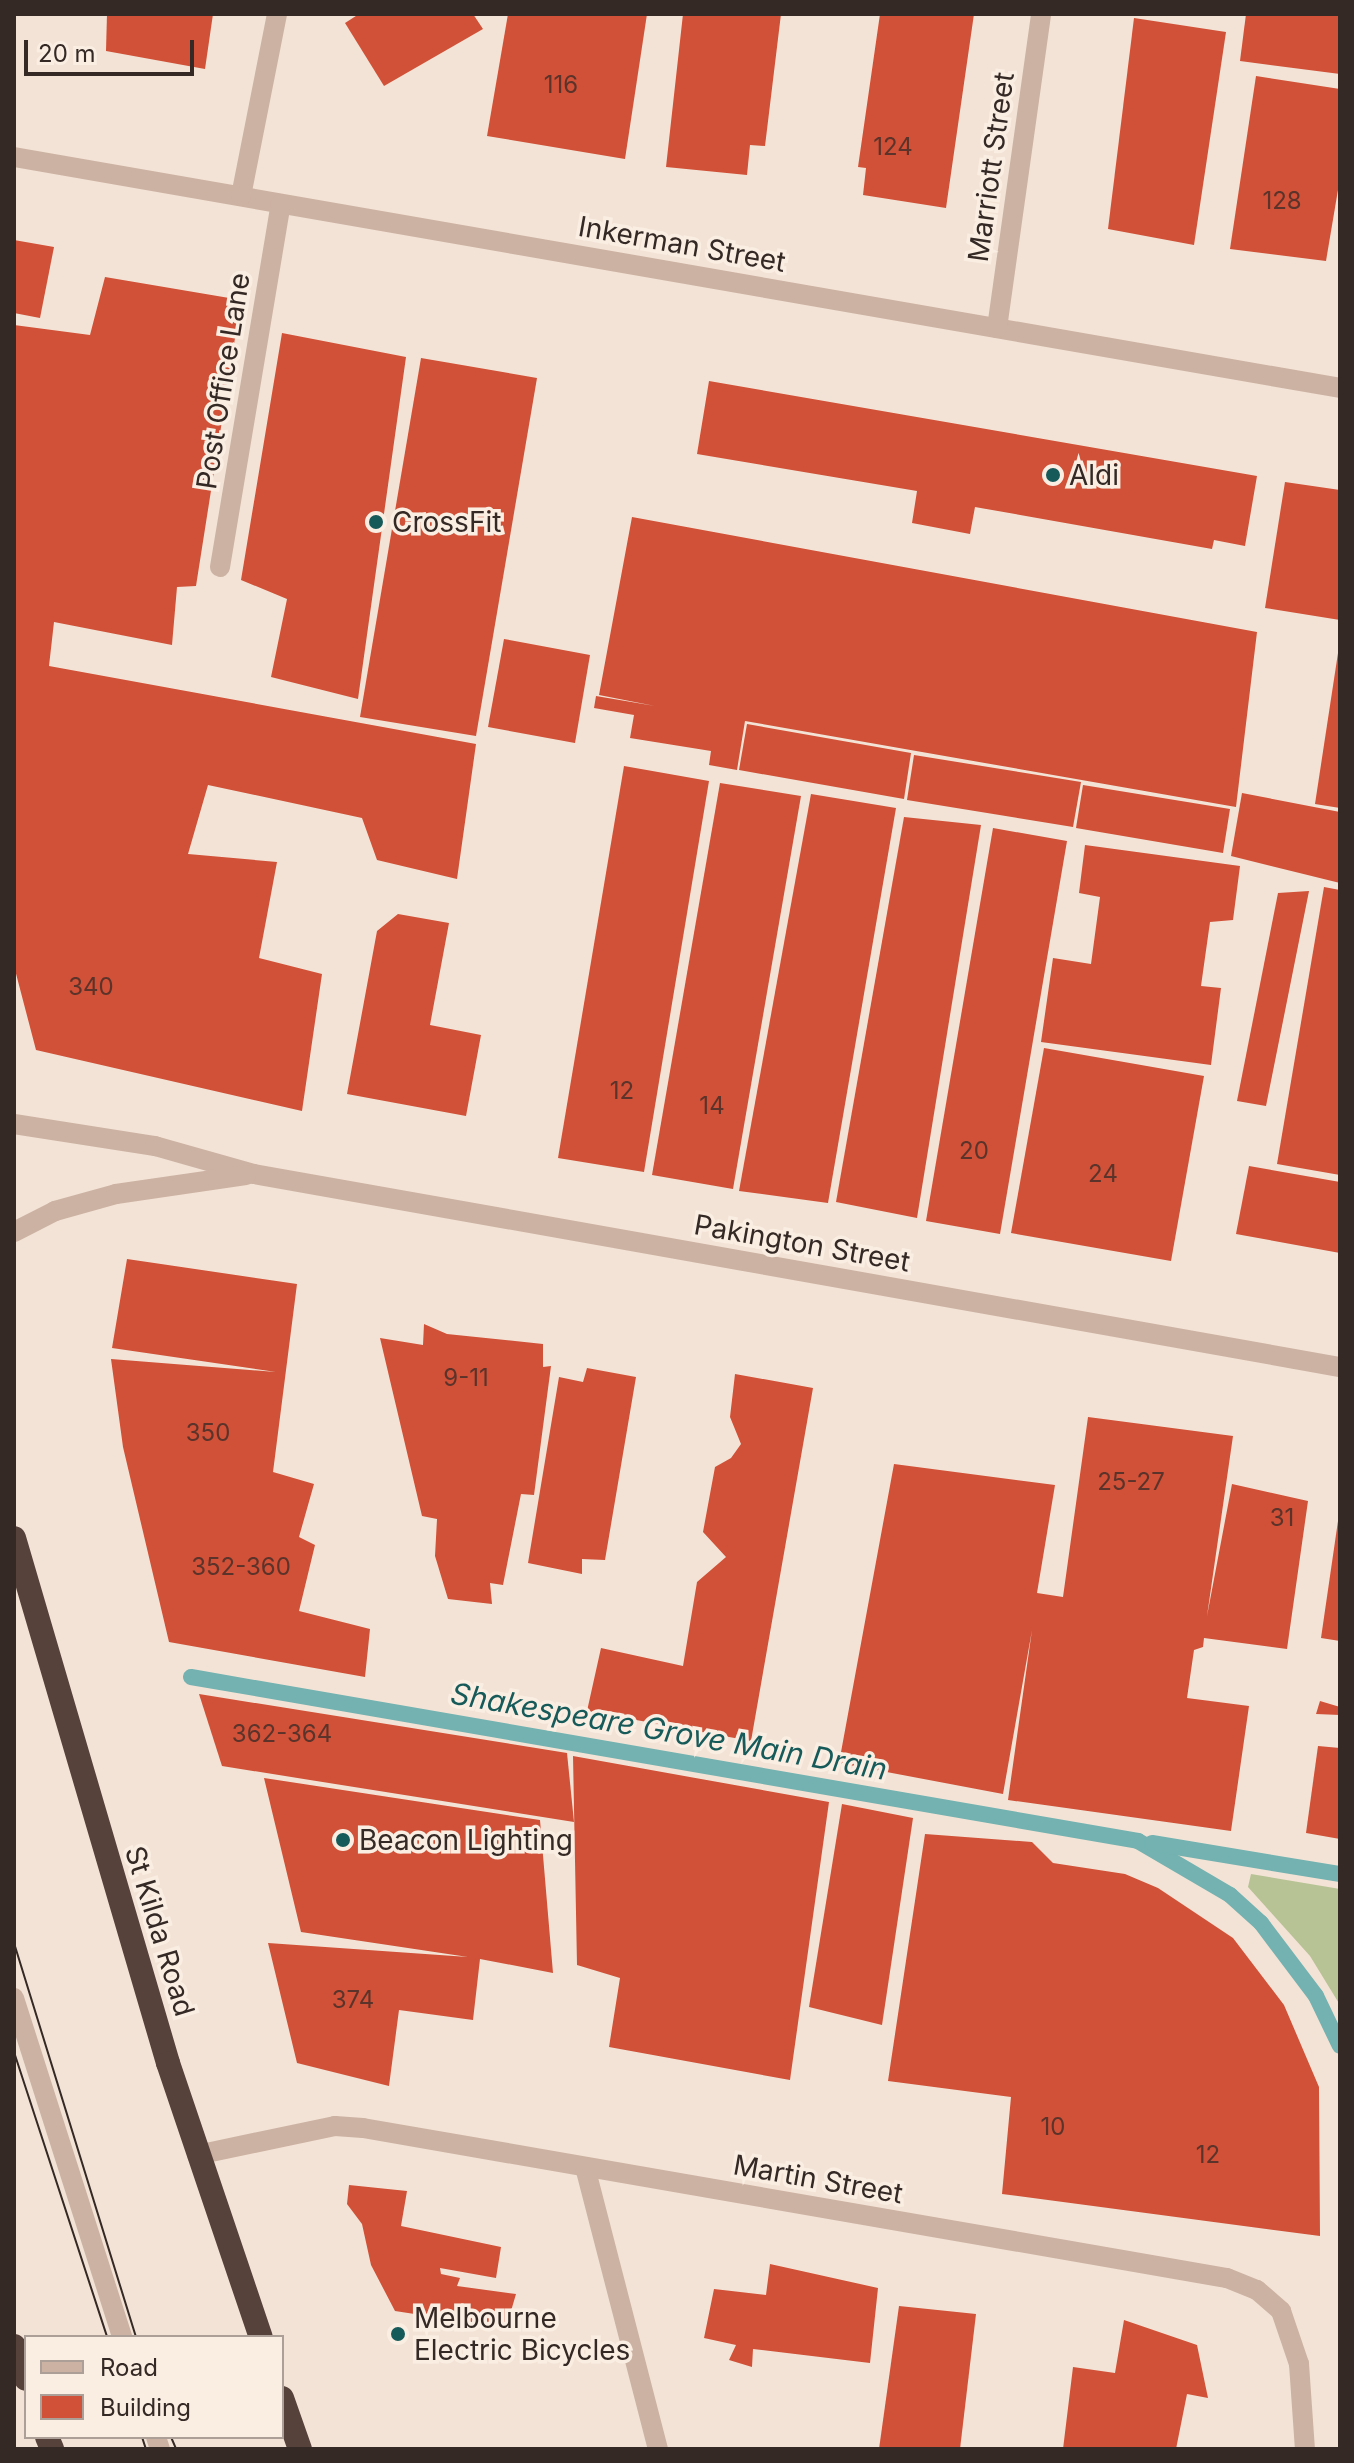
<!DOCTYPE html>
<style>
body{margin:0}
#map{position:relative;width:1354px;height:2463px;overflow:hidden;background:#f3e3d6;font-family:Inter,sans-serif}
div>[style]{position:absolute}
[style*='--x']{left:calc(var(--x)*1px);top:calc(var(--y)*1px);width:calc(var(--w)*1px);rotate:calc(var(--a)*1deg)}
.green>*{inset:0;background:#b7c395}
.stream>*{height:16px;margin:-8px;padding:0 8px;transform-origin:8px;border-radius:8px;background:#73b2b0}
.building>*{inset:0;background:#d05137}
.minor>*{height:20px;margin:-10px;padding:0 10px;transform-origin:10px;border-radius:10px;background:#ccb2a2}
.highway>*{height:24px;margin:-12px;padding:0 12px;transform-origin:12px;border-radius:12px;background:#57423b}
.tram>*{height:2px;margin:-1px;padding:0 1px;transform-origin:1px;border-radius:1px;background:#352925}
.dots>*{width:22px;height:22px;translate:-50% -50%;box-sizing:border-box;border:4px solid #faeee3;border-radius:50%}
span{translate:-50% -50%;white-space:nowrap;text-align:center;line-height:1.15;-webkit-text-stroke:7px #faeee3;paint-order:stroke}
.number-label{font-size:24px;color:#5c332a}
.number-label span{-webkit-text-stroke-width:0}
.street-label{font-size:28px;color:#352925}
.poi-label{font-size:28px;color:#352925}
.left{translate:0 -50%;text-align:left}
.water-label{font-size:30px;color:#175a5a;font-style:italic}
.frame{position:absolute;inset:0;border:16px solid #352925;pointer-events:none}
.legend{position:absolute;left:24px;top:2335px;width:260px;height:104px;box-sizing:border-box;background:#faeee3;border:2px solid #ab9f97;margin:0;padding:10px 14px;list-style:none;font-size:24px;color:#352925}
.legend li{display:flex;align-items:center;gap:16px;height:40px}
.legend b{width:40px;border:2px solid #ab9f97}
.scale{position:absolute;left:24px;top:40px;width:170px;height:36px;box-sizing:border-box;border:4px solid #352925;border-top:0;padding-left:10px;font-size:24px;line-height:28px;white-space:nowrap;color:#352925;-webkit-text-stroke:6px #faeee3;paint-order:stroke}
</style>
<div id="map">
<div class="green">
<i style="clip-path:polygon(1251px 1874px,1340px 1889px,1340px 2005px,1310px 1956px,1248px 1887px)"></i>
</div>
<div class="stream">
<i style="--x:191;--y:1677;--w:961;--a:9.82"></i>
<i style="--x:1138;--y:1841;--w:107;--a:30.4"></i>
<i style="--x:1230;--y:1895;--w:42;--a:42.1"></i>
<i style="--x:1261;--y:1923;--w:91;--a:53"></i>
<i style="--x:1316;--y:1996;--w:55;--a:64.4"></i>
<i style="--x:1152;--y:1843;--w:191;--a:9.4"></i>
</div>
<div class="building">
<i style="clip-path:polygon(107px 14px,213px 14px,205px 69px,106px 51px)"></i>
<i style="clip-path:polygon(359px 14px,473px 14px,483px 29px,384px 86px,345px 23px)"></i>
<i style="clip-path:polygon(508px 14px,647px 14px,625px 159px,487px 136px)"></i>
<i style="clip-path:polygon(683px 14px,781px 14px,765px 146px,750px 145px,747px 175px,666px 167px)"></i>
<i style="clip-path:polygon(880px 14px,974px 14px,946px 208px,863px 195px,866px 168px,858px 167px)"></i>
<i style="clip-path:polygon(1246px 14px,1340px 14px,1340px 74px,1240px 61px)"></i>
<i style="clip-path:polygon(1134px 18px,1226px 32px,1194px 245px,1108px 229px)"></i>
<i style="clip-path:polygon(1256px 76px,1340px 89px,1340px 178px,1326px 261px,1230px 249px)"></i>
<i style="clip-path:polygon(14px 240px,54px 247px,40px 318px,14px 313px)"></i>
<i style="clip-path:polygon(105px 277px,241px 300px,196px 586px,177px 587px,172px 645px,54px 622px,49px 666px,476px 744px,457px 879px,377px 860px,362px 818px,208px 785px,188px 854px,277px 862px,259px 958px,322px 974px,302px 1111px,36px 1050px,14px 966px,14px 325px,90px 335px)"></i>
<i style="clip-path:polygon(282px 333px,406px 357px,358px 699px,271px 677px,287px 599px,241px 580px)"></i>
<i style="clip-path:polygon(421px 358px,537px 378px,476px 736px,360px 717px)"></i>
<i style="clip-path:polygon(709px 381px,1257px 476px,1245px 546px,1214px 540px,1212px 549px,975px 507px,970px 534px,912px 523px,917px 491px,697px 454px)"></i>
<i style="clip-path:polygon(1285px 482px,1340px 490px,1340px 620px,1265px 608px)"></i>
<i style="clip-path:polygon(632px 517px,1257px 632px,1236px 807px,745px 721px,737px 770px,709px 765px,711px 751px,630px 738px,634px 715px,594px 708px,596px 696px,655px 706px,599px 695px)"></i>
<i style="clip-path:polygon(504px 639px,590px 655px,575px 743px,488px 727px)"></i>
<i style="clip-path:polygon(1338px 653px,1340px 653px,1340px 808px,1315px 804px)"></i>
<i style="clip-path:polygon(747px 724px,911px 753px,904px 799px,739px 770px)"></i>
<i style="clip-path:polygon(914px 755px,1081px 782px,1073px 827px,907px 800px)"></i>
<i style="clip-path:polygon(624px 766px,709px 781px,644px 1172px,558px 1158px)"></i>
<i style="clip-path:polygon(720px 783px,801px 796px,733px 1189px,652px 1175px)"></i>
<i style="clip-path:polygon(1083px 785px,1230px 809px,1223px 853px,1076px 828px)"></i>
<i style="clip-path:polygon(1242px 793px,1340px 812px,1340px 883px,1231px 856px)"></i>
<i style="clip-path:polygon(811px 794px,896px 808px,828px 1203px,739px 1191px)"></i>
<i style="clip-path:polygon(904px 817px,981px 825px,917px 1218px,836px 1202px)"></i>
<i style="clip-path:polygon(993px 828px,1067px 841px,1000px 1234px,926px 1221px)"></i>
<i style="clip-path:polygon(1085px 845px,1240px 866px,1233px 920px,1210px 922px,1201px 986px,1221px 988px,1211px 1065px,1041px 1042px,1053px 958px,1091px 964px,1100px 897px,1079px 893px)"></i>
<i style="clip-path:polygon(1324px 887px,1340px 890px,1340px 1175px,1277px 1164px)"></i>
<i style="clip-path:polygon(1309px 891px,1266px 1106px,1237px 1101px,1278px 893px)"></i>
<i style="clip-path:polygon(398px 914px,449px 923px,430px 1025px,481px 1035px,466px 1116px,347px 1094px,377px 931px)"></i>
<i style="clip-path:polygon(1044px 1048px,1204px 1076px,1171px 1261px,1011px 1233px)"></i>
<i style="clip-path:polygon(1249px 1166px,1340px 1182px,1340px 1253px,1236px 1234px)"></i>
<i style="clip-path:polygon(127px 1259px,297px 1284px,273px 1472px,314px 1484px,299px 1537px,315px 1545px,299px 1611px,370px 1629px,365px 1677px,169px 1642px,123px 1447px,111px 1359px,276px 1372px,112px 1348px)"></i>
<i style="clip-path:polygon(424px 1324px,447px 1334px,543px 1344px,543px 1367px,551px 1366px,534px 1495px,521px 1494px,503px 1585px,490px 1583px,492px 1604px,448px 1599px,435px 1556px,437px 1519px,422px 1516px,380px 1338px,423px 1345px)"></i>
<i style="clip-path:polygon(587px 1368px,636px 1377px,605px 1560px,582px 1559px,582px 1574px,528px 1563px,559px 1377px,583px 1382px)"></i>
<i style="clip-path:polygon(735px 1374px,813px 1388px,751px 1741px,587px 1711px,601px 1648px,683px 1666px,697px 1582px,726px 1557px,703px 1532px,715px 1467px,731px 1458px,741px 1444px,730px 1417px)"></i>
<i style="clip-path:polygon(1088px 1417px,1233px 1436px,1207px 1616px,1232px 1484px,1308px 1501px,1287px 1649px,1204px 1638px,1203px 1647px,1194px 1650px,1187px 1698px,1249px 1706px,1231px 1831px,1008px 1800px,1032px 1630px,1003px 1794px,839px 1763px,894px 1464px,1055px 1485px,1037px 1593px,1063px 1597px)"></i>
<i style="clip-path:polygon(1338px 1521px,1340px 1521px,1340px 1641px,1321px 1638px)"></i>
<i style="clip-path:polygon(199px 1694px,567px 1753px,574px 1822px,222px 1766px)"></i>
<i style="clip-path:polygon(1320px 1701px,1340px 1707px,1340px 1715px,1316px 1714px)"></i>
<i style="clip-path:polygon(1318px 1746px,1340px 1748px,1340px 1839px,1306px 1833px)"></i>
<i style="clip-path:polygon(573px 1756px,829px 1802px,790px 2080px,609px 2047px,620px 1978px,577px 1965px)"></i>
<i style="clip-path:polygon(264px 1778px,540px 1820px,553px 1973px,480px 1959px,473px 2020px,399px 2010px,389px 2086px,297px 2063px,268px 1943px,468px 1957px,301px 1932px)"></i>
<i style="clip-path:polygon(842px 1804px,913px 1818px,882px 2025px,809px 2007px)"></i>
<i style="clip-path:polygon(925px 1834px,1032px 1842px,1053px 1863px,1125px 1874px,1158px 1888px,1233px 1938px,1284px 2005px,1319px 2087px,1320px 2236px,1002px 2194px,1011px 2097px,888px 2081px)"></i>
<i style="clip-path:polygon(349px 2185px,407px 2191px,401px 2226px,501px 2247px,496px 2278px,440px 2268px,441px 2274px,460px 2278px,457px 2286px,516px 2294px,506px 2328px,395px 2311px,371px 2265px,362px 2224px,347px 2204px)"></i>
<i style="clip-path:polygon(770px 2264px,878px 2288px,870px 2363px,753px 2349px,752px 2367px,729px 2360px,736px 2345px,704px 2338px,714px 2289px,766px 2295px)"></i>
<i style="clip-path:polygon(899px 2306px,976px 2314px,960px 2449px,879px 2449px)"></i>
<i style="clip-path:polygon(1124px 2320px,1197px 2345px,1208px 2398px,1187px 2394px,1176px 2449px,1063px 2449px,1073px 2367px,1115px 2373px)"></i>
</div>
<div class="minor">
<i style="--x:14;--y:157;--w:1346;--a:9.88"></i>
<i style="--x:241;--y:196;--w:186;--a:-78.8"></i>
<i style="--x:997;--y:328;--w:317;--a:-82"></i>
<i style="--x:220;--y:567;--w:368;--a:-80.5"></i>
<i style="--x:14;--y:1124;--w:143;--a:8.9"></i>
<i style="--x:155;--y:1146;--w:103;--a:15.8"></i>
<i style="--x:254;--y:1174;--w:1103;--a:10.08"></i>
<i style="--x:14;--y:1232;--w:46;--a:-27.1"></i>
<i style="--x:55;--y:1211;--w:63;--a:-15.6"></i>
<i style="--x:116;--y:1194;--w:131;--a:-8.3"></i>
<i style="--x:14;--y:1998;--w:356;--a:72.3"></i>
<i style="--x:197;--y:2155;--w:141;--a:-11.9"></i>
<i style="--x:335;--y:2126;--w:28;--a:4"></i>
<i style="--x:363;--y:2128;--w:877;--a:9.85"></i>
<i style="--x:1227;--y:2278;--w:32;--a:22"></i>
<i style="--x:1257;--y:2290;--w:32;--a:41"></i>
<i style="--x:1281;--y:2311;--w:56;--a:71.2"></i>
<i style="--x:1299;--y:2364;--w:85;--a:86"></i>
<i style="--x:585;--y:2167;--w:291;--a:75.5"></i>
<i style="--x:156;--y:2437;--w:13;--a:72"></i>
</div>
<div class="highway">
<i style="--x:14;--y:1538;--w:547;--a:73.65"></i>
<i style="--x:168;--y:2063;--w:289;--a:71.3"></i>
<i style="--x:14;--y:2346;--w:35;--a:70"></i>
<i style="--x:282;--y:2398;--w:54;--a:70.6"></i>
<i style="--x:47;--y:2437;--w:13;--a:67"></i>
</div>
<div class="tram">
<i style="--x:14;--y:1943;--w:412;--a:72.8"></i>
<i style="--x:14;--y:2052;--w:300;--a:71.9"></i>
<i style="--x:142;--y:2437;--w:13;--a:72"></i>
<i style="--x:171;--y:2437;--w:13;--a:67"></i>
</div>
<div class="dots">
<i style="left:1053px;top:475px;background:#175a5a"></i>
<i style="left:376px;top:522px;background:#175a5a"></i>
<i style="left:343px;top:1840px;background:#175a5a"></i>
<i style="left:398px;top:2334px;background:#175a5a"></i>
</div>
<div class="number-label">
<span style="left:561px;top:85px">116</span>
<span style="left:893px;top:147px">124</span>
<span style="left:1282px;top:201px">128</span>
<span style="left:91px;top:987px">340</span>
<span style="left:622px;top:1091px">12</span>
<span style="left:712px;top:1106px">14</span>
<span style="left:974px;top:1151px">20</span>
<span style="left:1103px;top:1174px">24</span>
<span style="left:466px;top:1378px">9-11</span>
<span style="left:208px;top:1433px">350</span>
<span style="left:1131px;top:1482px">25-27</span>
<span style="left:1282px;top:1518px">31</span>
<span style="left:241px;top:1567px">352-360</span>
<span style="left:282px;top:1734px">362-364</span>
<span style="left:353px;top:2000px">374</span>
<span style="left:1053px;top:2127px">10</span>
<span style="left:1208px;top:2155px">12</span>
</div>
<div class="street-label">
<span style="left:991px;top:167px;rotate:-82deg">Marriott Street</span>
<span style="left:682px;top:244px;rotate:10deg">Inkerman Street</span>
<span style="left:223px;top:381px;rotate:-81deg">Post Office Lane</span>
<span style="left:802px;top:1243px;rotate:10deg">Pakington Street</span>
<span style="left:160px;top:1931px;rotate:73deg">St Kilda Road</span>
<span style="left:818px;top:2179px;rotate:10deg">Martin Street</span>
</div>
<div class="poi-label">
<span class="left" style="left:1069px;top:475px">Aldi</span>
<span class="left" style="left:392px;top:522px">CrossFit</span>
<span class="left" style="left:359px;top:1840px">Beacon Lighting</span>
<span class="left" style="left:414px;top:2334px">Melbourne<br>Electric Bicycles</span>
</div>
<div class="water-label">
<span style="left:669px;top:1731px;rotate:10deg">Shakespeare Grove Main Drain</span>
</div>
<div class="frame"></div>
<ul class="legend">
<li><b style="height:10px;background:#ccb2a2"></b>Road</li>
<li><b style="height:22px;background:#d05137"></b>Building</li>
</ul>
<div class="scale">20 m</div>
</div>
